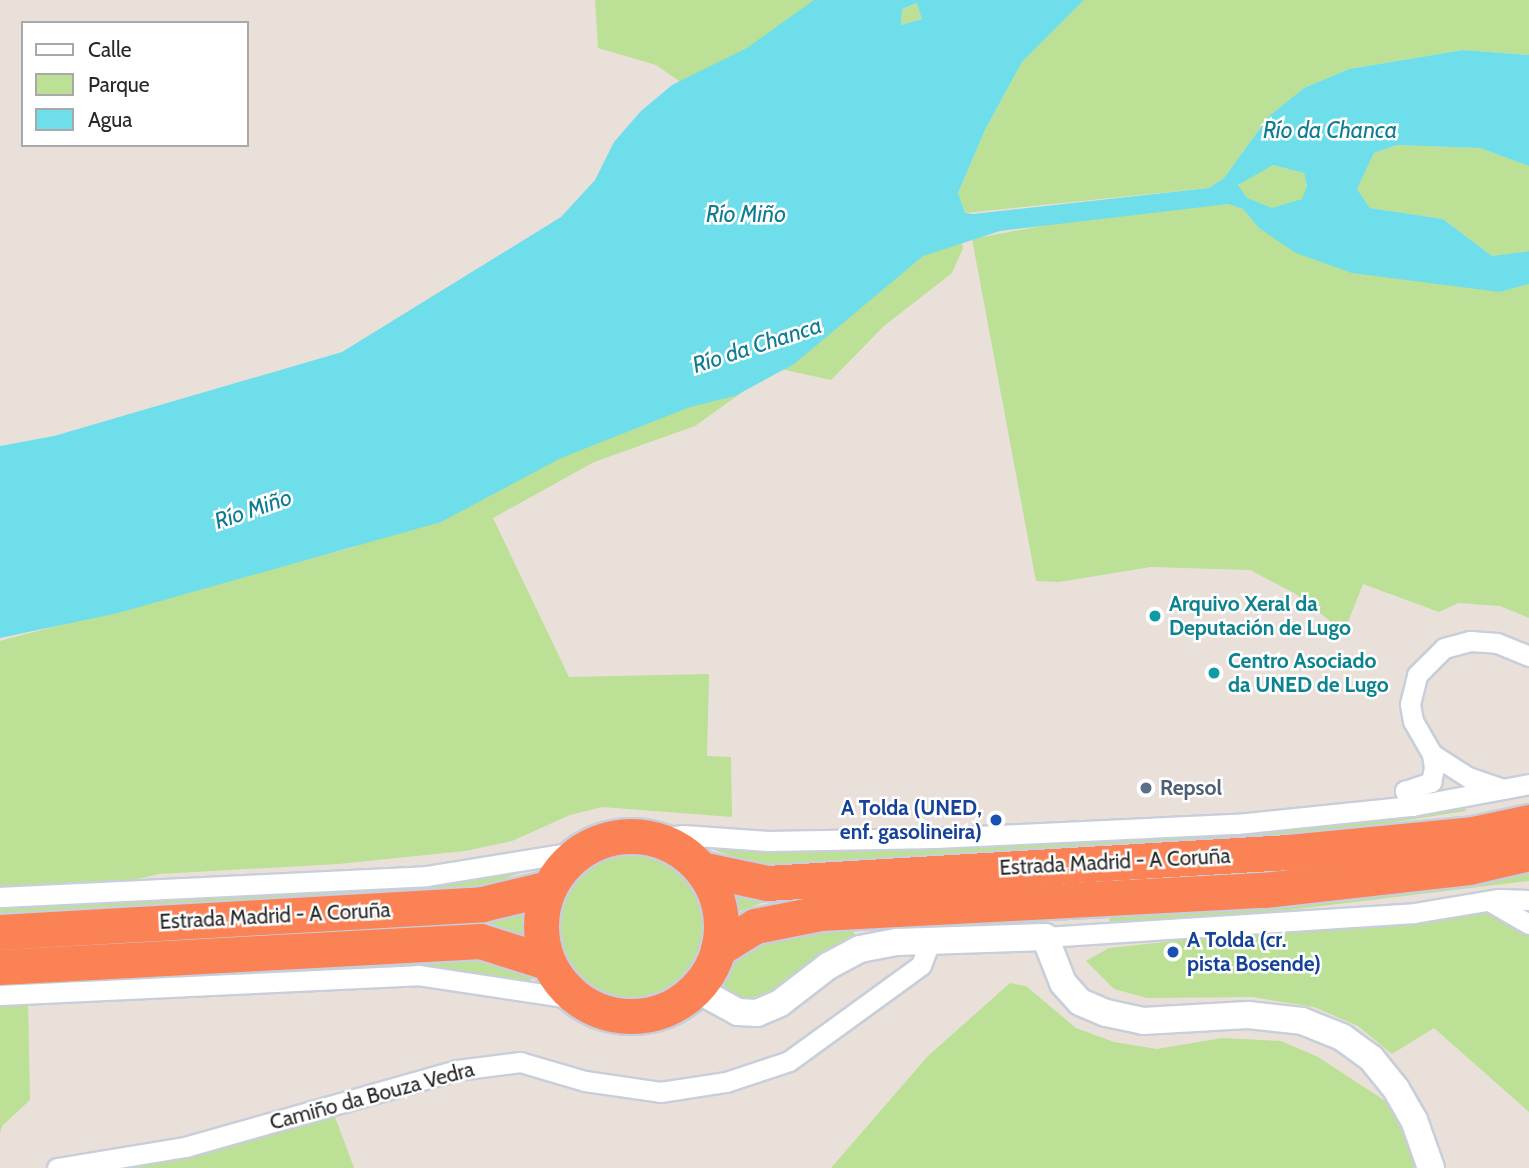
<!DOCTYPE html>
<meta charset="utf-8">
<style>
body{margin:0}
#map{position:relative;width:1529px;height:1168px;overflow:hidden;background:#eae0da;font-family:Cabin,sans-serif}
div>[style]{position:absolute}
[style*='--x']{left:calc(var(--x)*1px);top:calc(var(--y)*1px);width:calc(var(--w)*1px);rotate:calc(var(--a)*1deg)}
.green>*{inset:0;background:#bbe096}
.round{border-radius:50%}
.water>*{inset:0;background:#6edeeb}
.roads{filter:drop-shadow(2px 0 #c8ceda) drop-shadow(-2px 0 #c8ceda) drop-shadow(0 2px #c8ceda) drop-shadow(0 -2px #c8ceda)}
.street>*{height:19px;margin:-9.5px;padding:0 9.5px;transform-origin:9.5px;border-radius:9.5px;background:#fff}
.secondary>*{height:26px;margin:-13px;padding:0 13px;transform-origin:13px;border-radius:13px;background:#fff}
.highway>*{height:35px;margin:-17.5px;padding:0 17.5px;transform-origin:17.5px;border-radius:17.5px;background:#fa8255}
.highway>.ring{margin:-17.5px;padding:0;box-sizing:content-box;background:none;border:35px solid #fa8255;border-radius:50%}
.dots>*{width:19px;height:19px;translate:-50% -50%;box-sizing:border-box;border:4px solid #fff;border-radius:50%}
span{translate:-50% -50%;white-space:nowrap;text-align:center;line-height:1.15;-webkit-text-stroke:5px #fff;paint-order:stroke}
.culture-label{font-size:21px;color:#0d838f;font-weight:700}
.left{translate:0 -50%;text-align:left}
.service-label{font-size:21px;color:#4e5e75;font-weight:700}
.transit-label{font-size:21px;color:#164399;font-weight:700}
.right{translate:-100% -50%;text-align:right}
.street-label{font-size:21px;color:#282828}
.water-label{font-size:23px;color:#107c94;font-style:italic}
.legend{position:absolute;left:21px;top:21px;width:228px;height:126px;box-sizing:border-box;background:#fff;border:2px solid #a9a9a9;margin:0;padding:9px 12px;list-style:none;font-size:21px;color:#282828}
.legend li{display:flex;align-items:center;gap:14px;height:35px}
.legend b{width:35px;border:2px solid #a9a9a9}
</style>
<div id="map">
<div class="green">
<i style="clip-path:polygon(595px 0,830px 0,702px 97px,656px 65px,598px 48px)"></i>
<i style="clip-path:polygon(1084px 0,1529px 0,1529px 55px,1463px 50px,1349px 69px,1304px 88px,1269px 116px,1224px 178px,1209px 188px,965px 213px,958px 193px,985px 130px,1022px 62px)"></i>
<i style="clip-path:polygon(918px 3px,922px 19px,901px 25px,902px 9px)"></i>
<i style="clip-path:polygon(1397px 145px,1480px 148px,1529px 166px,1529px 251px,1492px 256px,1443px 219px,1370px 208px,1357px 189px,1374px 153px)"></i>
<i style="clip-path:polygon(1273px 165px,1304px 173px,1307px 186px,1303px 199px,1272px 209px,1247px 198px,1238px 186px,1253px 172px)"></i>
<i style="clip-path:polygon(1228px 204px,1243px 209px,1259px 228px,1500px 292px,1529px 284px,1529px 618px,1500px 606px,1458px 603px,1439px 612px,1363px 584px,1344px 632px,1296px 594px,1250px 570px,1151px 567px,1059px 582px,1036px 581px,972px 239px,1089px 217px)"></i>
<i style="clip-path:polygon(957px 223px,963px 248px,952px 273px,884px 326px,831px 380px,776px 368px,695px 426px,594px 462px,493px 518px,569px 677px,709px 674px,707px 756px,731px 757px,732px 817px,602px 807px,570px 815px,512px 841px,465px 851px,338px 864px,159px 874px,106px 887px,0 893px,0 641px,354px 547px,445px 503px)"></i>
<i style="clip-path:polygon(1464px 806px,1466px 811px,1350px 829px,1109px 847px,759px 865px,714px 850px,1278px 826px)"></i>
<i class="round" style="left:555px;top:852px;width:150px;height:150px"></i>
<i style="clip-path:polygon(521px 867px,525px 871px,489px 885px,0 914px,0 909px,352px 887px)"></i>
<i style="clip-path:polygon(1529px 868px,1529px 881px,1289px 910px,1110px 922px,1108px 913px)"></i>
<i style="clip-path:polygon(732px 891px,770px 900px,738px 912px)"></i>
<i style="clip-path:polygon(1512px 905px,1529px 930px,1529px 1112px,1434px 1028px,1392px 1054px,1358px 1026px,1314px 1007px,1252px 997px,1147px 998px,1114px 989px,1086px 961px,1109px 948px)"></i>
<i style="clip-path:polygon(523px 910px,522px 935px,463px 925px,463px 922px)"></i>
<i style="clip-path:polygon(852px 926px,855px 937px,814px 958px,773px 991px,747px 999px,726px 990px,723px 978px,743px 947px,770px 933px)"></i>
<i style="clip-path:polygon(459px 959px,500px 963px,531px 974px,531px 983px,418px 967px,418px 960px)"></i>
<i style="clip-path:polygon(1010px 983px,1026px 986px,1076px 1028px,1114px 1042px,1157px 1049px,1222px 1038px,1281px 1041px,1318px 1057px,1396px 1108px,1416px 1158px,1414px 1168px,831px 1168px,928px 1056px)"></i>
<i style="clip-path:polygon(28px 999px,30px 1100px,2px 1126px,0 1134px,0 1000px)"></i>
<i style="clip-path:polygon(331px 1106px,354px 1168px,118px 1168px,258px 1132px)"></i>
</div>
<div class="water">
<i style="clip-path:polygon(evenodd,814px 0,1084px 0,1022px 62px,985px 130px,958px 193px,965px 213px,973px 214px,1209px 188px,1224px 178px,1269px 116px,1304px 88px,1349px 69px,1463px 50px,1529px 55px,1529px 166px,1480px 148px,1397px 145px,1374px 153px,1357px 189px,1370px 208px,1443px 219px,1492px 256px,1529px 251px,1529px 284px,1500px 292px,1352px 273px,1296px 253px,1259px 228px,1243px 209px,1228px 204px,1000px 231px,923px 256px,794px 364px,735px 396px,690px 407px,561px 458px,441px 522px,118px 613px,0 638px,0 446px,54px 436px,342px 352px,561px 217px,595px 180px,614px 142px,641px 111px,672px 85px,747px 48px,814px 0,917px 3px,922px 19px,901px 25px,902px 9px,917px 3px,814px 0,1273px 165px,1304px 173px,1307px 186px,1302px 199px,1272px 208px,1247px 198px,1238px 185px,1273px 165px)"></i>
</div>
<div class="roads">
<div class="street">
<i style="--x:1432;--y:754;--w:43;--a:32.6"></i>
<i style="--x:1468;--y:777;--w:37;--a:19"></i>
<i style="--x:1412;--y:806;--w:17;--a:-115"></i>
<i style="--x:1405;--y:791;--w:28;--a:-19"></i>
<i style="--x:1431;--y:782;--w:14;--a:-78"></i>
<i style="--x:1434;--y:768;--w:14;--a:-98"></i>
<i style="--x:1432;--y:754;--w:38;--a:-120"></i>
<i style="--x:1413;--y:721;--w:17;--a:-100"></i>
<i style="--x:1410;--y:704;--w:30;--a:-76"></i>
<i style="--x:1417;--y:675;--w:38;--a:-45"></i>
<i style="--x:1444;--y:648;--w:27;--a:-15"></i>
<i style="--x:1470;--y:641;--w:27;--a:4"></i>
<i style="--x:1497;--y:643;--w:35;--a:22"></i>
<i style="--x:651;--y:838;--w:32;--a:-5"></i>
<i style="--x:683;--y:835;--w:85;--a:4"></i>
<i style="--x:768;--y:841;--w:167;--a:-1"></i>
<i style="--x:935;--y:838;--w:302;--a:-2.7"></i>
<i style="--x:1237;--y:824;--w:176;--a:-5.9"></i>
<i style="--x:1412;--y:806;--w:119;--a:-10.6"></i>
<i style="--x:0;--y:897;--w:427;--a:-2.8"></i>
<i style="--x:426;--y:876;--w:157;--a:-9.2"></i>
<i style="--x:1489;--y:901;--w:46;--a:29.9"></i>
<i style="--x:1045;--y:937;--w:370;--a:-3.7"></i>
<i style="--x:1414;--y:913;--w:86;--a:-9.4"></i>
<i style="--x:1499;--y:899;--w:30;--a:2"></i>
<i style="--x:0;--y:995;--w:418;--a:-2.7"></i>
<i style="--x:418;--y:975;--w:160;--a:8.6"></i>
<i style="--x:57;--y:1168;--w:130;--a:-9.3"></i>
<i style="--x:185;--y:1147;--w:283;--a:-15.8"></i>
<i style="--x:457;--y:1070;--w:64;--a:-7.2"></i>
<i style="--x:520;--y:1062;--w:68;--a:16.3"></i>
<i style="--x:585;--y:1081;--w:76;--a:8.3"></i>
<i style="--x:660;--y:1092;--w:67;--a:-8.6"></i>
<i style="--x:726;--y:1082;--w:66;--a:-18.4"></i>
<i style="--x:789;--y:1061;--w:163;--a:-36"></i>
<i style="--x:921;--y:965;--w:26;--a:-69"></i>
</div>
<div class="secondary">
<i style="--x:696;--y:989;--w:48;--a:28.7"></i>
<i style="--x:738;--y:1012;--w:19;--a:3"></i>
<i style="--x:757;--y:1013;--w:25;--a:-23"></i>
<i style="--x:780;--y:1003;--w:61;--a:-37.6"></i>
<i style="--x:828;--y:966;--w:36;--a:-28"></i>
<i style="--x:860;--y:949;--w:38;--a:-11"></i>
<i style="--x:897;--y:942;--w:148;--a:-1.9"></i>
<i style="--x:1045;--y:937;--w:49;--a:68.6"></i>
<i style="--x:1063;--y:983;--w:25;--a:48"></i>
<i style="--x:1080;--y:1002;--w:28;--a:23"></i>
<i style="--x:1106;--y:1013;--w:38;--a:12"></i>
<i style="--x:1143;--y:1021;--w:105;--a:-3.3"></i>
<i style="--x:1248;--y:1015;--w:54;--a:6.3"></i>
<i style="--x:1302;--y:1021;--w:43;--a:21.8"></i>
<i style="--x:1342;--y:1037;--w:36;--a:36"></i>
<i style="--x:1371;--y:1058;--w:40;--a:51"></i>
<i style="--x:1396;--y:1089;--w:36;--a:60"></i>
<i style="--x:1414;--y:1120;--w:51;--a:70.5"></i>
</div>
<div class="highway">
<i class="ring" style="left:541px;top:836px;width:145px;height:145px"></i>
<i style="--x:701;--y:869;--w:67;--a:12"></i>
<i style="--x:767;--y:883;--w:523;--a:-3.4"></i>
<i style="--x:1289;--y:852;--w:184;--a:-5.6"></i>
<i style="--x:1472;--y:834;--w:58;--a:-11.9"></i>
<i style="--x:0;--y:932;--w:483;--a:-3.3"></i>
<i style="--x:482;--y:904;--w:69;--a:-13.4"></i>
<i style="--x:718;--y:949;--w:44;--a:-31.9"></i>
<i style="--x:755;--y:926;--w:66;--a:-11.3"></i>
<i style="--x:820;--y:913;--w:445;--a:-3"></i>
<i style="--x:1264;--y:890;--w:206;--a:-6.4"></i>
<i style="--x:1469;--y:867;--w:62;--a:-13.1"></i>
<i style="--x:0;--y:967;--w:481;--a:-3.1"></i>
<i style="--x:480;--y:941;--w:70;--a:17.4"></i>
</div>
</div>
<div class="dots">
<i style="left:1155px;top:616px;background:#0f9aa8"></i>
<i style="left:1214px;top:673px;background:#0f9aa8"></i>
<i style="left:1146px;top:788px;background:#5c6f8a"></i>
<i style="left:996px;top:820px;background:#1a4fb4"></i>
<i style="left:1173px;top:952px;background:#1a4fb4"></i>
</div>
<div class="culture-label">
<span class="left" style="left:1169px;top:616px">Arquivo Xeral da<br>Deputación de Lugo</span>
<span class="left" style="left:1228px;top:673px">Centro Asociado<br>da UNED de Lugo</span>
</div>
<div class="service-label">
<span class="left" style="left:1160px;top:788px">Repsol</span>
</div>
<div class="transit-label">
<span class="right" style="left:982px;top:820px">A Tolda (UNED,<br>enf. gasolineira)</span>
<span class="left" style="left:1187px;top:952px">A Tolda (cr.<br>pista Bosende)</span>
</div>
<div class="street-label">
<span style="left:1115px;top:862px;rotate:-3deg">Estrada Madrid - A Coruña</span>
<span style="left:275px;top:916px;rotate:-3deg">Estrada Madrid - A Coruña</span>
<span style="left:372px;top:1096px;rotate:-15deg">Camiño da Bouza Vedra</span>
</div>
<div class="water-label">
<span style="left:1330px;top:130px">Río da Chanca</span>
<span style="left:746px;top:214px">Río Miño</span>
<span style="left:757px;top:345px;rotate:-18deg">Río da Chanca</span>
<span style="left:253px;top:509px;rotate:-19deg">Río Miño</span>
</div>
<ul class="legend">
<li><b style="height:9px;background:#fff"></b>Calle</li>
<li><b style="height:19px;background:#bbe096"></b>Parque</li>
<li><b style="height:19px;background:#6edeeb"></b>Agua</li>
</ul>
</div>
